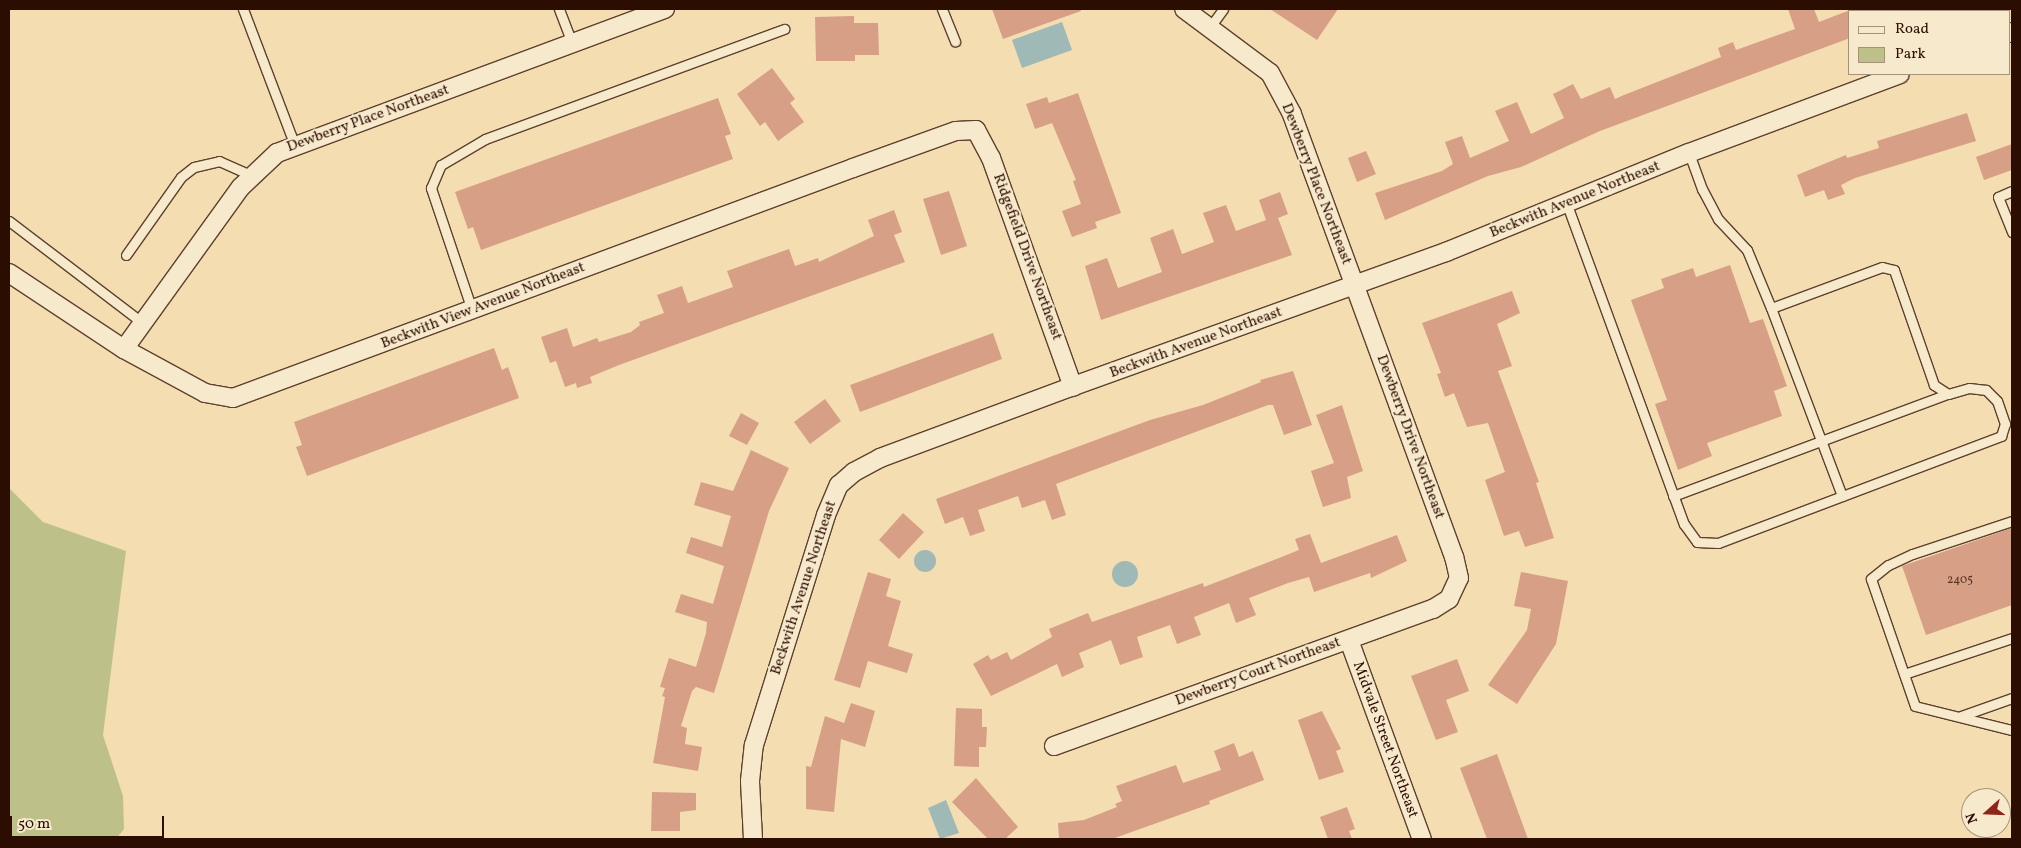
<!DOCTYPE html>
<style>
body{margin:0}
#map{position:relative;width:2021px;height:848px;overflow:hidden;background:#f3ddb1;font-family:Vollkorn,serif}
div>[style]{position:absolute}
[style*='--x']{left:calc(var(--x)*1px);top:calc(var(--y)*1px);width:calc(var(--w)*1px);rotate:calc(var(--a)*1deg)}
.green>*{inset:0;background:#bec089}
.water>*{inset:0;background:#9fbab6}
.round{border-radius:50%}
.building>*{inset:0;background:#d89f87}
.roads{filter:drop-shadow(1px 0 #5e412d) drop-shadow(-1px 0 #5e412d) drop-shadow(0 1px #5e412d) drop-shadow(0 -1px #5e412d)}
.service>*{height:9px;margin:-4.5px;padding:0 4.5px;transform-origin:4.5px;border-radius:4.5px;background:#f7e9cc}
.minor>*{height:18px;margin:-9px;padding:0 9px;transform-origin:9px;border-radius:9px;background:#f7e9cc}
span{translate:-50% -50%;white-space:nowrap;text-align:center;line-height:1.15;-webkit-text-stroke:4px #f7e9cc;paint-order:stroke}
.number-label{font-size:12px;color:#573222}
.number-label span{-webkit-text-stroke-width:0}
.street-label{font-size:15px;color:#2c0d01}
.frame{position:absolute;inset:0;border:10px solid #2c0d01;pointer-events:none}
.legend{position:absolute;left:1848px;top:10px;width:162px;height:65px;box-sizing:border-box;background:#f7e9cc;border:1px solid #a6917b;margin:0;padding:6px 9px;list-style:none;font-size:15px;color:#2c0d01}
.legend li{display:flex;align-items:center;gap:10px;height:25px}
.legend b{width:25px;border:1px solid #a6917b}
.north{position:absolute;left:1961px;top:788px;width:50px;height:50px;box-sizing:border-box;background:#f7e9cc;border:1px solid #a6917b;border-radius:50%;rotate:250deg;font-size:14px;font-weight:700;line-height:20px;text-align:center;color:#2c0d01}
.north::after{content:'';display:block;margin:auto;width:18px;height:22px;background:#8f2418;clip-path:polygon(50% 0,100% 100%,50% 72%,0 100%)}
.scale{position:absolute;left:10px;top:816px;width:154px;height:22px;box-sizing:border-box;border:2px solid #2c0d01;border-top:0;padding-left:6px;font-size:15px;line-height:18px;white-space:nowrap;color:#2c0d01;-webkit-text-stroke:4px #f7e9cc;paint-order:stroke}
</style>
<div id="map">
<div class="green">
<i style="clip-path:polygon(9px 488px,43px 522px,126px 551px,103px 735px,123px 796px,124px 829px,116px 839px,9px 839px)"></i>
</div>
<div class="water">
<i style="clip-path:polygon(1062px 22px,1072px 50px,1022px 68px,1012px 40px)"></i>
<i class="round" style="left:914px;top:550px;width:22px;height:22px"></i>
<i class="round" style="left:1112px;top:561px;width:26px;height:26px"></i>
<i style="clip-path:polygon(946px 800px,959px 833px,940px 839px,928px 808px)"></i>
</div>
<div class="building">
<i style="clip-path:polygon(992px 9px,1080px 9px,1081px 11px,1003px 39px)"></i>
<i style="clip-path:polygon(1270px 9px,1338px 9px,1317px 40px)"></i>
<i style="clip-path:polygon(1788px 9px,1814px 9px,1819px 22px,1850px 10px,1850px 38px,1600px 131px,1521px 167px,1488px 176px,1385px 220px,1375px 193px,1442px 171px,1453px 164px,1445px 142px,1462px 136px,1470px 158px,1509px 141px,1495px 111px,1517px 102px,1531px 134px,1564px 118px,1553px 94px,1573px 84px,1581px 99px,1610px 87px,1615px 99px,1624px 95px,1721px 57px,1718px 48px,1733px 42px,1736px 50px,1795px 29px)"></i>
<i style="clip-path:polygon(854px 16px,854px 23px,878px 23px,879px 55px,855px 55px,855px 61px,816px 61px,815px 17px)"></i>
<i style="clip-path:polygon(772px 68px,795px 99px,790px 103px,804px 122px,778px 141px,765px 122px,760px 126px,737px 94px)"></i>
<i style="clip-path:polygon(1078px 93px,1121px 213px,1095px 222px,1097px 228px,1072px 237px,1062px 211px,1081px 204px,1073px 181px,1076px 180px,1052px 123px,1035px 129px,1026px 104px,1047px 97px,1049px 103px)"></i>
<i style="clip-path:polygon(718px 98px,731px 134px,725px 136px,733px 159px,481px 250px,473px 227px,468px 229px,455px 192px)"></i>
<i style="clip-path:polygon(1967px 113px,1976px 141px,1855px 178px,1841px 185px,1845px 194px,1828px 200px,1824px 190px,1805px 197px,1797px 175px,1846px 155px,1847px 158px,1879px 148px,1877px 141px)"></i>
<i style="clip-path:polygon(2012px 144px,2012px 170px,1984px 180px,1976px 157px)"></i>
<i style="clip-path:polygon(1366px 151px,1376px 174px,1357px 182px,1348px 158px)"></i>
<i style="clip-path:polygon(949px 191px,967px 246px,941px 255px,923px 199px)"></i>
<i style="clip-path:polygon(1280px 192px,1288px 214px,1278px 218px,1292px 255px,1101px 320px,1085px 266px,1107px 258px,1118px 288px,1162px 272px,1150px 238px,1173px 229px,1182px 254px,1214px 242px,1203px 213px,1226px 205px,1236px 231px,1266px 220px,1259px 200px)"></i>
<i style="clip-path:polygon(894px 210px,902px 232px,894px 235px,905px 262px,619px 365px,590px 377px,592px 383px,577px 388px,576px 383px,565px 387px,556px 361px,550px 363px,541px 337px,567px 328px,573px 347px,597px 338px,599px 342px,631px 332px,640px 325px,639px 322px,664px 313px,657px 295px,682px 286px,688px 303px,733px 287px,727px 271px,789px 249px,795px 266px,818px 258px,819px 262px,874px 236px,868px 220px)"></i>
<i style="clip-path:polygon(1730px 265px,1750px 323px,1763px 319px,1787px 386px,1774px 391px,1782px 416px,1707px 443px,1712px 456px,1678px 470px,1655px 404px,1667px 400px,1631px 300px,1664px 288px,1661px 279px,1693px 268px,1696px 277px)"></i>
<i style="clip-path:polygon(1512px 291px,1520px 313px,1497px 324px,1512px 366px,1498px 371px,1539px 482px,1536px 483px,1554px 538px,1525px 547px,1519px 531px,1504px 536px,1485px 480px,1505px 472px,1488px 423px,1467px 427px,1454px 393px,1445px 397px,1437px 374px,1441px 373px,1422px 323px)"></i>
<i style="clip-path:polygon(993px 333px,1002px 359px,860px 412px,850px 385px)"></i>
<i style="clip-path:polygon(494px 348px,502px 370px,508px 367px,519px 398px,307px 476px,296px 447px,302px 445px,294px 422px)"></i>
<i style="clip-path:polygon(1293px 371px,1312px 425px,1284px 435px,1273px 405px,1268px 405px,1056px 484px,1066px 515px,1052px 520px,1045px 500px,1022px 508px,1018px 496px,978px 510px,985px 531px,970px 536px,963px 517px,945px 524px,936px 499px,1150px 420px,1203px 405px,1261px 382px,1260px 380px)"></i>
<i style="clip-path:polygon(825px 399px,841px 421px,810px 444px,794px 422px)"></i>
<i style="clip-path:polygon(1342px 405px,1363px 471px,1347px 477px,1351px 498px,1323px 507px,1311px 471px,1334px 463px,1316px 415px)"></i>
<i style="clip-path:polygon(741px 413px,759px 423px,747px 445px,729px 436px)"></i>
<i style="clip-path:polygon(751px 450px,789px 468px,769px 511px,714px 693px,696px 687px,692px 691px,681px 726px,687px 728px,685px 744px,702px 747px,698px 771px,653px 763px,665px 697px,662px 696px,665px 688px,660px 687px,669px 658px,696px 667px,706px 633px,707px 622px,675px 612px,681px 594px,713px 604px,724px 566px,686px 553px,691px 537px,722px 547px,731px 516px,694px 505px,701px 482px,733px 491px)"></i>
<i style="clip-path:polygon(903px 513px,924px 532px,899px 559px,879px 540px)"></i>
<i style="clip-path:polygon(2012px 528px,2012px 605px,1926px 635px,1902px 566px)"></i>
<i style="clip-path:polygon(1310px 534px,1321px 563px,1397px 535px,1407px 561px,1371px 578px,1370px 573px,1314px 592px,1309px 577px,1288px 583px,1249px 598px,1256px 615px,1236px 623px,1229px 603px,1194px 617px,1201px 635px,1177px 644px,1170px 625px,1137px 637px,1143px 657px,1120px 665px,1111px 640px,1079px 653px,1084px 667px,1062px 677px,1057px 664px,991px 696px,973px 664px,988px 655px,991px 660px,1007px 652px,1011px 660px,1052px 637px,1049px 629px,1088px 613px,1092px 622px,1203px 583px,1204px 587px,1279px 558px,1299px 550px,1295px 539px)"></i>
<i style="clip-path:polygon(868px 572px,891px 579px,886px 596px,901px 601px,888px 646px,913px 654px,907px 673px,868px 661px,860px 688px,834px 680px)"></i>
<i style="clip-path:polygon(1521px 572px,1568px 581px,1556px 644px,1517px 704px,1488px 685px,1527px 630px,1531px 609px,1514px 606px)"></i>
<i style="clip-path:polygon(1457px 659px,1469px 691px,1446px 700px,1458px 732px,1436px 740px,1411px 676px)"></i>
<i style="clip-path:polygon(851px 703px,875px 711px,865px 747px,841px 739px,834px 812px,806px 809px,806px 766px,811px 767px,825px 716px,844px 723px)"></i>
<i style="clip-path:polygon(956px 708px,982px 709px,982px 727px,987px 727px,986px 747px,979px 747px,979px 767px,954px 766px)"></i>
<i style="clip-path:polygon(1322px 711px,1341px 749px,1336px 751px,1344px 772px,1319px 780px,1298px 720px)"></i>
<i style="clip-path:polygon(1234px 743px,1239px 757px,1253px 751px,1264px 780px,1209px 801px,1210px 804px,1112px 839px,1059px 839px,1058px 823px,1084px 820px,1117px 807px,1115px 804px,1122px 801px,1116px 786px,1176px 765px,1183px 783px,1221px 770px,1214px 751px)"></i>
<i style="clip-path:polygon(1497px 754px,1528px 839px,1487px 839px,1460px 768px)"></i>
<i style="clip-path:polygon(976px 778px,1018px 827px,1005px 839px,988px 839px,952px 802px)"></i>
<i style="clip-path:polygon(652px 792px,696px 793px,696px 810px,680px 812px,680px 831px,651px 831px)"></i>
<i style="clip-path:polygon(1347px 807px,1355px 829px,1349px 831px,1352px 839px,1328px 839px,1320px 817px)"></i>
</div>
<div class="roads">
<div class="service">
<i style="--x:243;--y:9;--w:147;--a:69.2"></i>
<i style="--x:559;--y:9;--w:36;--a:69"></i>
<i style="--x:942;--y:9;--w:35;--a:68"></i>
<i style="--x:1210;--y:27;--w:22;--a:-54"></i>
<i style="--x:2012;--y:191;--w:15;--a:157"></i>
<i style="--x:1998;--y:197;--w:38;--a:68"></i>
<i style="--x:1566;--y:202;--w:343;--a:69.9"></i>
<i style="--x:1684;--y:524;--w:22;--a:54"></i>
<i style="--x:1697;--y:542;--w:21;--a:3"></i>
<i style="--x:1718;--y:543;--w:303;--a:-20.7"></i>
<i style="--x:2001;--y:436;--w:13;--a:-72"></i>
<i style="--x:2005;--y:424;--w:24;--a:-109"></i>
<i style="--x:1997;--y:401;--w:16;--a:-135"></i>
<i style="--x:1986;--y:390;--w:17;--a:-173"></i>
<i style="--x:1969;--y:388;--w:22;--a:164"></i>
<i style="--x:1948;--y:394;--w:17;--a:-147"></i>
<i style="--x:1934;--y:385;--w:122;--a:-109.2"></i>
<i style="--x:1894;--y:270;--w:12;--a:-166"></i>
<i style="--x:1882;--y:267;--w:118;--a:159.7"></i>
<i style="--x:1771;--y:308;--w:63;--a:-112.5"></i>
<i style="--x:1747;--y:250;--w:42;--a:-133.1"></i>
<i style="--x:1718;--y:219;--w:34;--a:-118"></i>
<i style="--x:1702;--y:189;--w:38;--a:-110"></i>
<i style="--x:9;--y:221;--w:168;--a:37.3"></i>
<i style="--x:126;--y:255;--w:95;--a:-54.8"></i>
<i style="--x:181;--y:177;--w:16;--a:-38"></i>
<i style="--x:194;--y:167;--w:26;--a:-13"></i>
<i style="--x:219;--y:161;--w:36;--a:24"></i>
<i style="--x:1771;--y:308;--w:201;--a:69.3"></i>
<i style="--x:472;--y:310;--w:129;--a:-108.6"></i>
<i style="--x:431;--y:188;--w:25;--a:-67"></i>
<i style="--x:441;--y:165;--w:51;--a:-30.6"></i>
<i style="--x:485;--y:139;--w:319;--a:-20.2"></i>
<i style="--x:1673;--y:496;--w:293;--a:-20.4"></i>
<i style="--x:2012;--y:521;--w:105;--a:161.7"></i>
<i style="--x:1912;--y:554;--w:26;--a:155"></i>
<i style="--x:1888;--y:565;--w:22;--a:141"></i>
<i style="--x:1871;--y:579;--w:134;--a:70.9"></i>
<i style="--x:1915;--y:706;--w:100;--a:13.9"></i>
<i style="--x:1904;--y:674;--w:114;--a:-18.4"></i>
<i style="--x:1961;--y:716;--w:54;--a:-19.4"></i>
</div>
<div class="minor">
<i style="--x:2010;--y:33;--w:2;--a:-27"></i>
<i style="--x:9;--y:273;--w:138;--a:33.5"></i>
<i style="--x:124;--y:349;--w:92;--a:28.5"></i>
<i style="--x:205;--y:393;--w:28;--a:10"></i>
<i style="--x:233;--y:398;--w:661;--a:-20.35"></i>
<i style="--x:853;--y:168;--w:109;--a:-19.8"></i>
<i style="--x:956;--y:131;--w:20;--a:-3"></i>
<i style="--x:976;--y:130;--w:32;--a:62"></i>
<i style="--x:991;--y:158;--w:243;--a:70.3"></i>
<i style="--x:124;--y:349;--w:200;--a:-54.2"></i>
<i style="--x:241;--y:187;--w:50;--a:-43.4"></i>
<i style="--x:277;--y:153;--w:414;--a:-20.4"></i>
<i style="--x:1349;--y:640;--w:212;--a:69.9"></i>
<i style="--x:1054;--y:746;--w:403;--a:-19.9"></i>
<i style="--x:1433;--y:609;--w:19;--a:-32"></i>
<i style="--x:1449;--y:599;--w:23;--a:-65"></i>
<i style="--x:1459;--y:578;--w:22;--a:-103"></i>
<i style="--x:1454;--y:557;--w:472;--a:-110.1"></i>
<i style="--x:1292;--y:114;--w:47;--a:-118.2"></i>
<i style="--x:1270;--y:73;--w:107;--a:-143.3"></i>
<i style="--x:753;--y:839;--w:58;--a:-93"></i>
<i style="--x:750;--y:781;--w:36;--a:-84"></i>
<i style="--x:754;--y:745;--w:241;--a:-72.6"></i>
<i style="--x:826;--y:515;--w:33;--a:-67"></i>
<i style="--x:839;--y:485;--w:20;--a:-41"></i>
<i style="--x:854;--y:472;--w:30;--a:-28"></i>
<i style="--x:880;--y:458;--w:204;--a:-20.4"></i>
<i style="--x:1071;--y:387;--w:399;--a:-19.8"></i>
<i style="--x:1446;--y:252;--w:262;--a:-22.2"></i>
<i style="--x:1689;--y:153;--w:225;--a:-20.5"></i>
</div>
</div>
<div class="number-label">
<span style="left:1960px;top:581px">2405</span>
</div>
<div class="street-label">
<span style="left:368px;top:119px;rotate:-20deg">Dewberry Place Northeast</span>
<span style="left:1316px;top:184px;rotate:69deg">Dewberry Place Northeast</span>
<span style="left:1575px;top:200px;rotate:-22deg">Beckwith Avenue Northeast</span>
<span style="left:1027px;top:257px;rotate:70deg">Ridgefield Drive Northeast</span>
<span style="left:483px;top:306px;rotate:-21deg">Beckwith View Avenue Northeast</span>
<span style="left:1196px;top:343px;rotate:-20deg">Beckwith Avenue Northeast</span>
<span style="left:1410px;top:437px;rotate:70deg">Dewberry Drive Northeast</span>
<span style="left:804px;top:588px;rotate:-72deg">Beckwith Avenue Northeast</span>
<span style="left:1258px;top:672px;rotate:-20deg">Dewberry Court Northeast</span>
<span style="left:1385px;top:740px;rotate:70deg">Midvale Street Northeast</span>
</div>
<div class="frame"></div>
<ul class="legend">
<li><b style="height:6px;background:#f7e9cc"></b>Road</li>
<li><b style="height:14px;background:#bec089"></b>Park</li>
</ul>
<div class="north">N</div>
<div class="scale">50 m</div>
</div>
